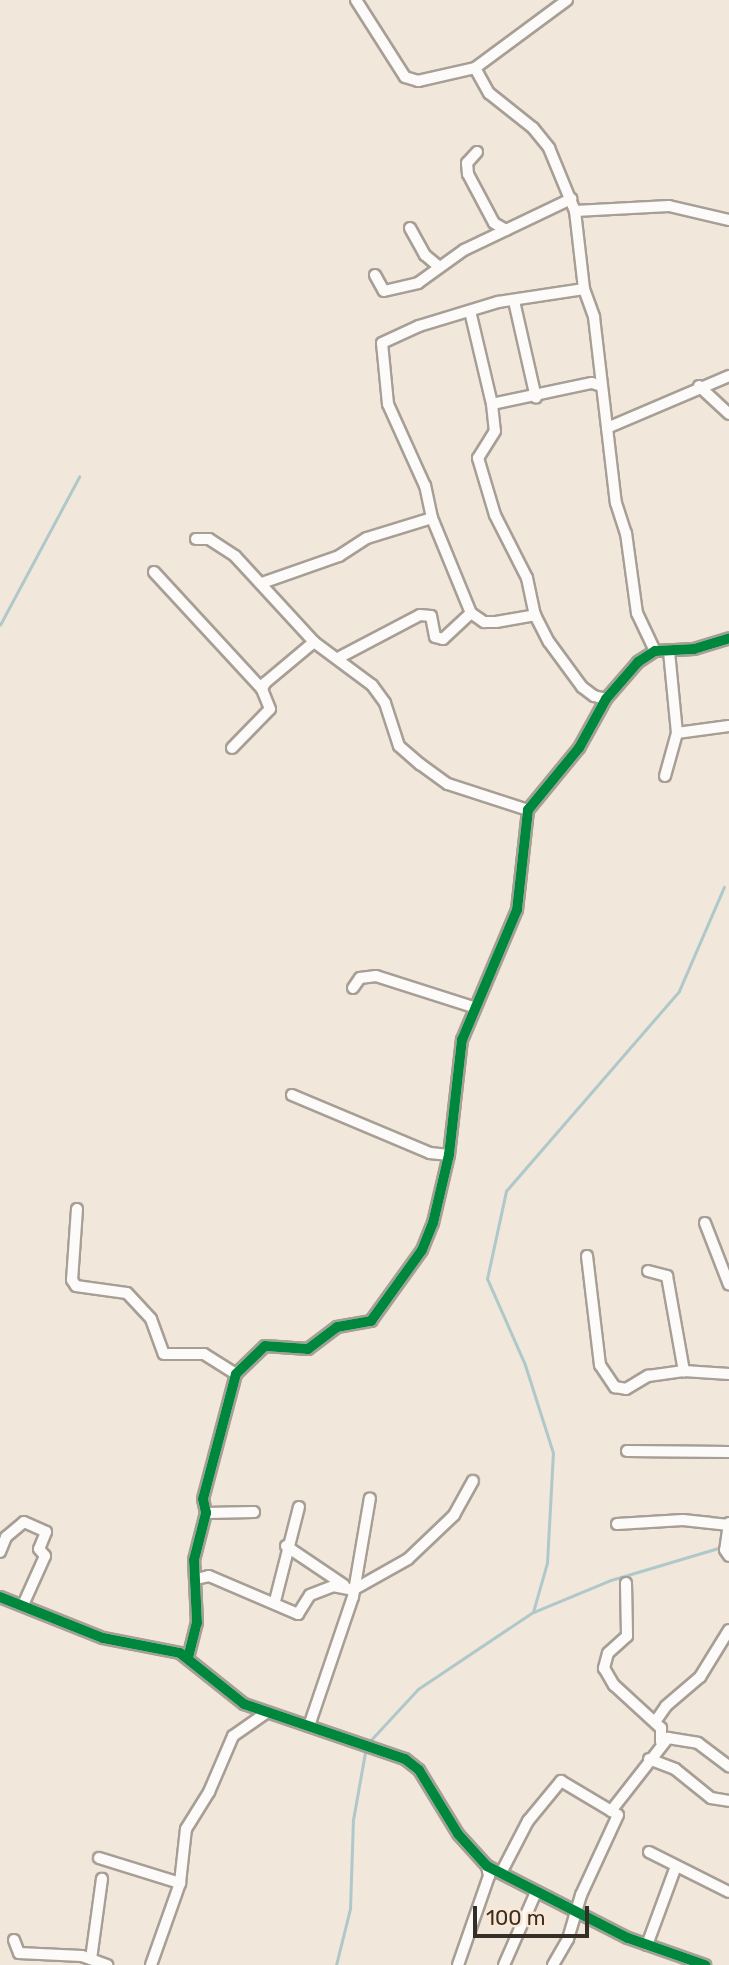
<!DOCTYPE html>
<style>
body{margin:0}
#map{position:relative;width:729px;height:1965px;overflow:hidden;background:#f2e7db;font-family:Rubik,sans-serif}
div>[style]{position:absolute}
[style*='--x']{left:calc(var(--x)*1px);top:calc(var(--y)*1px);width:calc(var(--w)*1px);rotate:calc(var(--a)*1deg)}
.stream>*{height:2.5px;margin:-1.25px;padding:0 1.25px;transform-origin:1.25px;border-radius:1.25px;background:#afc8ca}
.roads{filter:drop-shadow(2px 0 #a79f96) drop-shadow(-2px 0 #a79f96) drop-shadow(0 2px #a79f96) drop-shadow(0 -2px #a79f96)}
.minor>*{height:10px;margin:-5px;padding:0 5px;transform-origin:5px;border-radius:5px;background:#fdfbfa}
.cycleway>*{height:10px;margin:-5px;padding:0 5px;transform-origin:5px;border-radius:5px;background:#00873e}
span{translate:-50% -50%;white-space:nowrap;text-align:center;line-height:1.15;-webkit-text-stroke:7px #fbe7d2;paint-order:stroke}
.scale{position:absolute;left:473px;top:1906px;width:116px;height:32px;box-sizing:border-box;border:4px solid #352e26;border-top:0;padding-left:9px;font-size:21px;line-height:24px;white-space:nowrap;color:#352e26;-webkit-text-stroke:5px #fbe7d2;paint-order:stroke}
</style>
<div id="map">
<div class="stream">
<i style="--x:0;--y:625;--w:168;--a:-61.9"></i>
<i style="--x:534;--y:1612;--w:83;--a:-22.6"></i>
<i style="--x:611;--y:1580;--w:116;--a:-16.6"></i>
<i style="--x:369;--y:1742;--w:72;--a:-47.2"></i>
<i style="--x:418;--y:1689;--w:138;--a:-33.8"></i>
<i style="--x:533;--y:1612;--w:51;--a:-74.1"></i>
<i style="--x:547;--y:1563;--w:110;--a:-86.9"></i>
<i style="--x:553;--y:1453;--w:92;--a:-107.7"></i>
<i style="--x:525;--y:1365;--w:94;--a:-113.8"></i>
<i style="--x:487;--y:1279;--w:90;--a:-77.8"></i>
<i style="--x:506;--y:1191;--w:264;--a:-49.1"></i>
<i style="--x:679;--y:991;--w:113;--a:-66.6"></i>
<i style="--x:336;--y:1965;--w:58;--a:-76"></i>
<i style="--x:350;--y:1909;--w:89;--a:-88.1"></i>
<i style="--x:353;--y:1820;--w:74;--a:-79.9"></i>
</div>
<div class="roads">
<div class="minor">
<i style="--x:356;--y:0;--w:91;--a:57.5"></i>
<i style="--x:405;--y:77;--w:14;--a:17"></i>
<i style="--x:418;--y:81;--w:58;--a:-12.8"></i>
<i style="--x:567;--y:0;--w:114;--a:143.5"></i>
<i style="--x:475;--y:68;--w:29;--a:61"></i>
<i style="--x:489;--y:93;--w:56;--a:38.5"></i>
<i style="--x:533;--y:128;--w:26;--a:51"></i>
<i style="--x:549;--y:148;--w:68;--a:67.6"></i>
<i style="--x:575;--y:211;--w:79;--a:83.4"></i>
<i style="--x:584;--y:289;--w:30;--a:70"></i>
<i style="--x:594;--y:317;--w:187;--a:83.3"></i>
<i style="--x:616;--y:503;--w:32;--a:72"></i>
<i style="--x:626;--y:533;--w:81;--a:82.2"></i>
<i style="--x:637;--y:613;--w:42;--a:64.7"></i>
<i style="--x:477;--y:152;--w:15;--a:132"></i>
<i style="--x:467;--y:163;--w:11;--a:85"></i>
<i style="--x:468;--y:174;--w:55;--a:62"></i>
<i style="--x:494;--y:223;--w:14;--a:30"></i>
<i style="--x:575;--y:211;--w:94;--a:-3"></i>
<i style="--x:669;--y:206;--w:62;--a:13.1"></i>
<i style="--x:410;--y:228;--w:31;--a:61"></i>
<i style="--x:425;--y:255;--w:17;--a:40"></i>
<i style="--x:375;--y:275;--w:18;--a:61"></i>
<i style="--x:384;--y:291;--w:35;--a:-13"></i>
<i style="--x:418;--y:283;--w:57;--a:-35.7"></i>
<i style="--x:464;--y:250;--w:119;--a:-25.5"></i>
<i style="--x:514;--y:301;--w:99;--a:77.2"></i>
<i style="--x:470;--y:311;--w:96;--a:76.7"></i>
<i style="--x:492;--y:404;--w:27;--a:84"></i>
<i style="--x:495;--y:431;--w:32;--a:122"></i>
<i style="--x:478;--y:458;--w:59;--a:73.4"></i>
<i style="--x:495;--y:515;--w:71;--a:63.1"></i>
<i style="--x:527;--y:578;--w:38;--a:78"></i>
<i style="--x:535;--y:615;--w:30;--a:63"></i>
<i style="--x:549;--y:642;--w:56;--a:53.7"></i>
<i style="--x:582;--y:687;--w:15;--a:37"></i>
<i style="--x:594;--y:696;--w:12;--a:14"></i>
<i style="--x:699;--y:386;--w:41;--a:43"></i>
<i style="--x:492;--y:404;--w:102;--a:-11.9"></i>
<i style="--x:592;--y:383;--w:10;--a:17"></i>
<i style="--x:607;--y:428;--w:133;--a:-23.1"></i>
<i style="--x:432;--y:518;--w:33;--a:-102"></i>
<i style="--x:425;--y:486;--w:90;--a:-114.3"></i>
<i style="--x:388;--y:404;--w:61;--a:-95.6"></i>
<i style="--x:382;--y:343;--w:41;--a:-24.7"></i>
<i style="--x:419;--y:326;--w:83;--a:-16.9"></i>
<i style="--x:498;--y:302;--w:87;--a:-8.6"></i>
<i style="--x:196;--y:539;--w:13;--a:0"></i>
<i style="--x:209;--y:539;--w:31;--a:33"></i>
<i style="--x:235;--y:556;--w:117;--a:47.4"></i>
<i style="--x:154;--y:572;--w:159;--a:47.3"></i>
<i style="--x:262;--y:583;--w:82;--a:-19.3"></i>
<i style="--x:339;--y:556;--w:33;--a:-33"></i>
<i style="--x:367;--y:538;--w:68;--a:-17.1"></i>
<i style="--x:432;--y:518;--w:103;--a:67.7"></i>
<i style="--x:471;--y:613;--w:16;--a:35"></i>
<i style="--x:484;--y:622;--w:12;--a:0"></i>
<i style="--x:496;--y:622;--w:40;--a:-10"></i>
<i style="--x:340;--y:657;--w:90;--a:-27.7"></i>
<i style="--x:420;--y:615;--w:11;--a:5"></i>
<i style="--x:431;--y:616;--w:21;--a:79"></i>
<i style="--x:435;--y:637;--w:8;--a:14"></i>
<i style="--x:443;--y:639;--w:38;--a:-43"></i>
<i style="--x:677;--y:733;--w:52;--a:-7.7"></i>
<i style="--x:232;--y:748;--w:54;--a:-45.7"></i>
<i style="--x:270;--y:709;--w:22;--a:-112"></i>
<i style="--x:262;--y:689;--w:7;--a:-63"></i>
<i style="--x:265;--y:683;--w:64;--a:-39.9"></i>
<i style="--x:314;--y:642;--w:72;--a:36.6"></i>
<i style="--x:372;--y:685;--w:22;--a:54"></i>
<i style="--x:385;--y:703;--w:45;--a:72"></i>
<i style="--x:399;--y:746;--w:28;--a:41"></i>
<i style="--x:420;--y:764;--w:34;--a:36"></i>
<i style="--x:448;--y:784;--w:84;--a:18"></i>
<i style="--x:665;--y:776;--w:45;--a:-74.4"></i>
<i style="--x:677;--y:733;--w:81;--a:-95.6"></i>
<i style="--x:353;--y:988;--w:12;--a:-55"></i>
<i style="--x:360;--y:978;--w:16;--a:-7"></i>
<i style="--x:376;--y:976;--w:102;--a:17.7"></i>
<i style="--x:292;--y:1095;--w:150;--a:22.8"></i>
<i style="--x:430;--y:1153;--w:19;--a:6"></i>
<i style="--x:77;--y:1209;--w:71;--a:94"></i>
<i style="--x:72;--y:1280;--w:7;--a:56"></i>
<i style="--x:76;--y:1286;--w:51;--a:7.8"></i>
<i style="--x:127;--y:1293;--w:35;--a:47"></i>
<i style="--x:151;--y:1319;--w:37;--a:70"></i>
<i style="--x:164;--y:1354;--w:40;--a:0"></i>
<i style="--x:204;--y:1354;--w:38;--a:32"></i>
<i style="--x:705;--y:1223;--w:66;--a:68.8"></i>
<i style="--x:587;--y:1256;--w:110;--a:83.2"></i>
<i style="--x:600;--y:1365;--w:27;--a:56"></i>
<i style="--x:615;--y:1387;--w:11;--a:10"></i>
<i style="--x:626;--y:1389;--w:26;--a:-31"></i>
<i style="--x:648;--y:1376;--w:36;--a:-8"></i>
<i style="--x:684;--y:1371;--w:45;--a:3.8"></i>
<i style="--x:648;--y:1271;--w:20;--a:15"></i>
<i style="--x:667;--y:1276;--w:97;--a:79.9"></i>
<i style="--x:627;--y:1451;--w:102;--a:0.6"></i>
<i style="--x:206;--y:1513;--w:48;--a:-1.2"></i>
<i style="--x:729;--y:1523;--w:27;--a:98"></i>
<i style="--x:725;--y:1550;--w:7;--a:56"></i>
<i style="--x:617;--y:1524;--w:66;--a:-3.5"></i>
<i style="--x:683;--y:1520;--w:46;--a:6.2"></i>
<i style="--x:286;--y:1546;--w:70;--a:33.9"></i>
<i style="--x:0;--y:1552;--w:16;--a:-68"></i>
<i style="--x:6;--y:1537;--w:23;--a:-40"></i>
<i style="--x:24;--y:1522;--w:24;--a:24"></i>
<i style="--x:46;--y:1532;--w:18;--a:112"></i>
<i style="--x:39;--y:1549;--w:9;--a:49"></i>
<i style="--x:45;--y:1556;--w:54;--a:114.2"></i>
<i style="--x:196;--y:1579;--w:13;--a:-13"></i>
<i style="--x:209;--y:1576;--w:97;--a:23.1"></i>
<i style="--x:298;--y:1614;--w:22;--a:-58"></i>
<i style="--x:310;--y:1595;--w:25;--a:-21"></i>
<i style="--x:333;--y:1586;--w:20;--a:11"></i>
<i style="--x:353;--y:1590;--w:63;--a:-29.4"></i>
<i style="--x:408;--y:1559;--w:64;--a:-43.7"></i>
<i style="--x:454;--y:1515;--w:39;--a:-61"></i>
<i style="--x:626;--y:1583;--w:53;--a:88.9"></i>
<i style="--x:627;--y:1636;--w:25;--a:138"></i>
<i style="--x:608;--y:1653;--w:16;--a:105"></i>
<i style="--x:604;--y:1668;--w:20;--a:60"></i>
<i style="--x:614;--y:1685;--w:64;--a:42.5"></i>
<i style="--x:661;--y:1728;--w:14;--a:90"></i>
<i style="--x:0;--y:1597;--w:111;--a:21.7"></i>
<i style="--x:103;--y:1638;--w:78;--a:11"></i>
<i style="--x:180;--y:1653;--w:82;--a:38.6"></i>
<i style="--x:244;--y:1704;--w:170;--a:18.9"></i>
<i style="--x:405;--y:1759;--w:18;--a:38"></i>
<i style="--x:419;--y:1770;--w:75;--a:58.6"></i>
<i style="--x:458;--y:1834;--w:43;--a:47.8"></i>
<i style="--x:487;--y:1866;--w:158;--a:27.1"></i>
<i style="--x:628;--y:1938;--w:82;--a:19.3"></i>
<i style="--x:275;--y:1601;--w:97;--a:-75.7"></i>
<i style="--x:188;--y:1658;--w:36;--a:-76"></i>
<i style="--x:197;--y:1623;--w:63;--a:-92.7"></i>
<i style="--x:194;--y:1560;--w:49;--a:-75.7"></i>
<i style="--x:206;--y:1513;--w:14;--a:-102"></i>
<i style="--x:203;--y:1499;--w:129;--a:-75.2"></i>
<i style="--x:236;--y:1374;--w:40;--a:-44"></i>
<i style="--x:265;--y:1346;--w:43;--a:4"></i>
<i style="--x:308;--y:1349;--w:36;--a:-37"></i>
<i style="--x:337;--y:1327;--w:35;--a:-10"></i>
<i style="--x:371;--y:1321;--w:87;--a:-54.3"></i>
<i style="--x:422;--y:1250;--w:29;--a:-68"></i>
<i style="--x:433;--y:1223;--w:70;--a:-76.8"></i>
<i style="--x:449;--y:1155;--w:116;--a:-83.6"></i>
<i style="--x:462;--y:1040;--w:141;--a:-67.1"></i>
<i style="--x:517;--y:910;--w:101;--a:-83.7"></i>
<i style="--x:528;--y:810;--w:80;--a:-50.6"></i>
<i style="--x:579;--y:748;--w:56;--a:-61.1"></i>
<i style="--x:606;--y:699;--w:49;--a:-49.1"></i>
<i style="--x:638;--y:662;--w:20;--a:-33"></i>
<i style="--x:655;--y:651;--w:39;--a:-3"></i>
<i style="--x:694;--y:649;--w:37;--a:-17"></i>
<i style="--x:655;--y:1722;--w:19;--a:-55"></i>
<i style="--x:666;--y:1706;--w:45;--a:-40.5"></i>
<i style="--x:700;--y:1677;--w:55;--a:-58.3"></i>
<i style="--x:309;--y:1726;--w:136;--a:-71.2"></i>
<i style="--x:353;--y:1597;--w:100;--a:-80.3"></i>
<i style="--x:649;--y:1759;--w:28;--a:21"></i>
<i style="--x:675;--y:1769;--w:46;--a:38.9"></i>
<i style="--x:711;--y:1798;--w:18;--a:9"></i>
<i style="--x:611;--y:1811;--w:93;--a:-52"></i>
<i style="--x:668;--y:1738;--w:30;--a:9"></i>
<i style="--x:698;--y:1743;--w:39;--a:37"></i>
<i style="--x:649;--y:1852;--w:89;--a:26.6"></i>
<i style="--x:99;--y:1858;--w:85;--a:17.2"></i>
<i style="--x:501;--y:1873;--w:59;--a:-62.6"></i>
<i style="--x:528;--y:1821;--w:52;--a:-50.5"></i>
<i style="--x:561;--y:1781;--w:66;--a:30.8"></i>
<i style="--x:618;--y:1815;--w:88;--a:114.8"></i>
<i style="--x:581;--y:1895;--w:46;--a:106.5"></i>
<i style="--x:568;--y:1939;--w:30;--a:120"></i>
<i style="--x:14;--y:1940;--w:14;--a:69"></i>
<i style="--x:19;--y:1953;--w:63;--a:2.7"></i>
<i style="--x:82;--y:1956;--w:27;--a:20"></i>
<i style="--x:647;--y:1945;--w:81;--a:-69.8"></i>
<i style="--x:91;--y:1959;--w:81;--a:-82.2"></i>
<i style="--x:151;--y:1965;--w:87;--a:-70.5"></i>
<i style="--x:180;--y:1883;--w:54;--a:-83.7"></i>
<i style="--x:186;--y:1829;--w:44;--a:-58.1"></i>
<i style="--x:209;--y:1792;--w:61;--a:-66.8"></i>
<i style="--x:233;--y:1736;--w:40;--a:-34.9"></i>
<i style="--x:458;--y:1965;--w:94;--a:-70.8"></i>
<i style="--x:489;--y:1876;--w:10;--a:-101"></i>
<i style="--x:504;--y:1965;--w:80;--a:-66.3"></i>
</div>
</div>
<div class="cycleway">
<i style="--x:0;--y:1597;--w:111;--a:21.7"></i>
<i style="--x:103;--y:1638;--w:78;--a:11"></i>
<i style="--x:180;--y:1653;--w:82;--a:38.6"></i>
<i style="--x:244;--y:1704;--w:170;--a:18.9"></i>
<i style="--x:405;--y:1759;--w:18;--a:38"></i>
<i style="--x:419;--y:1770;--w:75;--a:58.6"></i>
<i style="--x:458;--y:1834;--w:43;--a:47.8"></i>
<i style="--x:487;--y:1866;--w:158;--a:27.1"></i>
<i style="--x:628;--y:1938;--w:82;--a:19.3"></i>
<i style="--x:188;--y:1658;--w:36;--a:-76"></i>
<i style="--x:197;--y:1623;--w:63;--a:-92.7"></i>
<i style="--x:194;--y:1560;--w:49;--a:-75.7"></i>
<i style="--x:206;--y:1513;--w:14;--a:-102"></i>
<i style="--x:203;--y:1499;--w:129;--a:-75.2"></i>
<i style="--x:236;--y:1374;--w:40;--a:-44"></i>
<i style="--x:265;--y:1346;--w:43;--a:4"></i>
<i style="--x:308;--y:1349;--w:36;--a:-37"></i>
<i style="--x:337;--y:1327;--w:35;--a:-10"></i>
<i style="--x:371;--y:1321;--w:87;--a:-54.3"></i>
<i style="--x:422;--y:1250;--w:29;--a:-68"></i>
<i style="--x:433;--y:1223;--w:70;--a:-76.8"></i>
<i style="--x:449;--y:1155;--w:116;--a:-83.6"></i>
<i style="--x:462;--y:1040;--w:141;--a:-67.1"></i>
<i style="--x:517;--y:910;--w:101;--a:-83.7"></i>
<i style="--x:528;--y:810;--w:80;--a:-50.6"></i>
<i style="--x:579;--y:748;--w:56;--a:-61.1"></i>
<i style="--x:606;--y:699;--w:49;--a:-49.1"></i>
<i style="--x:638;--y:662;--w:20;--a:-33"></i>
<i style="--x:655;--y:651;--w:39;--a:-3"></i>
<i style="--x:694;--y:649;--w:37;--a:-17"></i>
</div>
<div class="scale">100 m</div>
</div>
